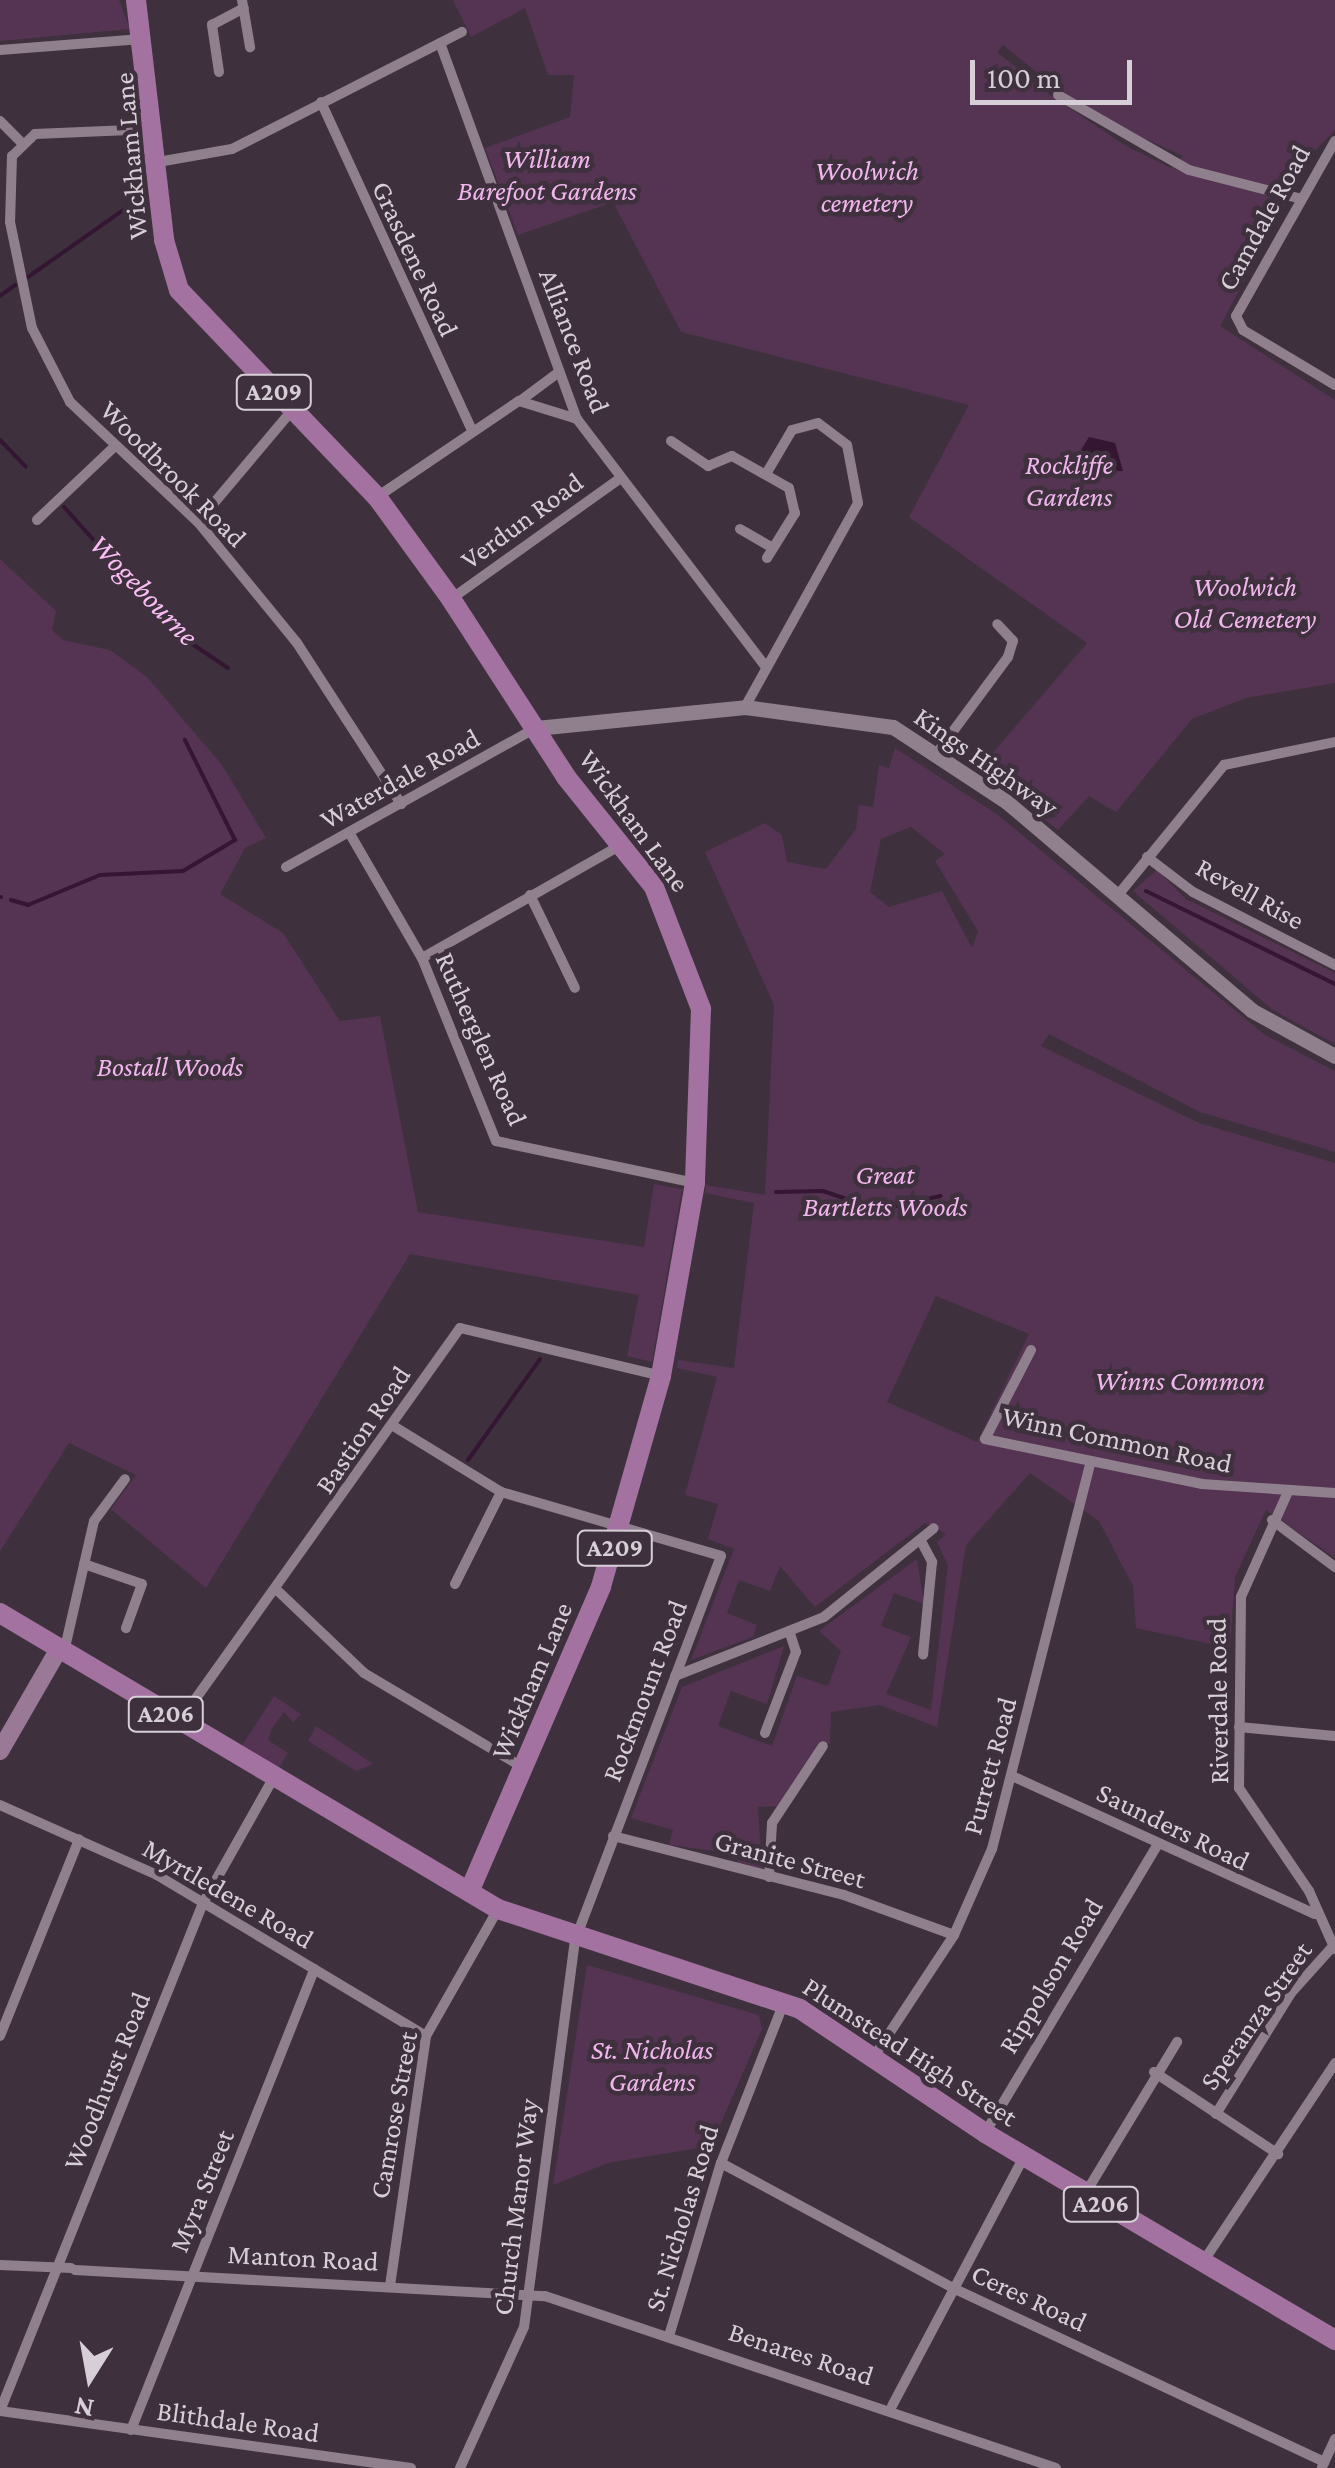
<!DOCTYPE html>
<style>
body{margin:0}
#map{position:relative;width:1335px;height:2468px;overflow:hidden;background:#3e313d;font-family:"Crimson Pro",serif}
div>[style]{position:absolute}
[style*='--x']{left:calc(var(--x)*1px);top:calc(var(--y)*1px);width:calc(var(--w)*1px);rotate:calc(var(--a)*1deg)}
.green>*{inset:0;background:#543452}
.water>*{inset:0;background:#341532}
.stream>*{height:4px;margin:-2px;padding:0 2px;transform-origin:2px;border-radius:2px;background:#341532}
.minor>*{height:10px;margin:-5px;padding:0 5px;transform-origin:5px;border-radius:5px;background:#90808e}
.tertiary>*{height:15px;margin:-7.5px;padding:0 7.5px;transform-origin:7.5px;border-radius:7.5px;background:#90808e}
.secondary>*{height:18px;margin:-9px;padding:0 9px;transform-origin:9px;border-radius:9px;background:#9a7997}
.primary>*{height:20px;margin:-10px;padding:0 10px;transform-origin:10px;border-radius:10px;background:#a372a0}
span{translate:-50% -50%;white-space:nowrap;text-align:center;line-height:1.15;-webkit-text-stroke:9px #3e313d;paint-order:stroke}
.shield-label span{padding:2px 8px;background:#3e313d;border:2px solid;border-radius:8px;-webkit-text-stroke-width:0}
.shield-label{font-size:25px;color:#d7cfd7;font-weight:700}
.street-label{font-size:28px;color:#d7cfd7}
.park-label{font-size:28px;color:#f1b6ed;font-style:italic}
.water-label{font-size:30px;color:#fabef5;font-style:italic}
.north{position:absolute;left:40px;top:2328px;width:100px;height:100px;-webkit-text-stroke:8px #3e313d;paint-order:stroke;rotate:191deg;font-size:28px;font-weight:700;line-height:40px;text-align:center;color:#d7cfd7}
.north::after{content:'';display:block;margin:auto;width:35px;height:45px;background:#d7cfd7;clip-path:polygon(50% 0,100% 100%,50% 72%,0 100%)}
.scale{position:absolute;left:970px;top:60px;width:162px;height:45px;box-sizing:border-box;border:5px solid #d7cfd7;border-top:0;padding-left:12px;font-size:30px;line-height:35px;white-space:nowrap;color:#d7cfd7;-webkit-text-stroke:8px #3e313d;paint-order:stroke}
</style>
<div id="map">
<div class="green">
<i style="clip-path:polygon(0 0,119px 0,130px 29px,0 41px)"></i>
<i style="clip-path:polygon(evenodd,453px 0,1335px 0,1335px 130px,1312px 154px,1220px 326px,1335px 400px,1335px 683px,1246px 698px,1192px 719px,1116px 812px,1089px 796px,1058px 830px,980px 768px,1087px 643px,909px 517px,969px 405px,681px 332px,613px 202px,518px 235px,485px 148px,570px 117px,574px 75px,548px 75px,525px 8px,471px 37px,453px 0,1003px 45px,1084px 111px,1183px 156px,1171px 168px,1126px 146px,1050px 95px,997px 52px,1003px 45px)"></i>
<i style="clip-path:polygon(0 559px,56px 611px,52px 630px,63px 640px,110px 650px,147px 677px,222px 765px,266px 838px,245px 848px,220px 894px,283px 933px,340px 1021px,380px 1016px,418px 1212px,644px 1247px,654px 1184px,682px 1189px,652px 1362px,627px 1356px,639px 1295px,410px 1254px,206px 1588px,111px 1509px,136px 1475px,69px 1443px,0 1551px)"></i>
<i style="clip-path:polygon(evenodd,895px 748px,998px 815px,1265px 1035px,1335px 1071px,1335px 1152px,1200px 1112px,1049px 1034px,1041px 1046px,1199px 1123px,1335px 1163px,1335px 1558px,1266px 1510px,1235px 1577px,1230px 1648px,1136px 1628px,1133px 1586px,1099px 1521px,1030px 1473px,966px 1545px,937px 1727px,880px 1705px,831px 1712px,830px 1744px,819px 1742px,777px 1806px,758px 1807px,762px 1869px,737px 1863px,738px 1854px,669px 1845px,673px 1830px,631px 1818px,682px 1687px,784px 1646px,767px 1704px,731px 1691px,718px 1726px,772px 1746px,797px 1676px,828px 1686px,841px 1651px,819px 1631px,917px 1559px,924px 1604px,894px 1593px,881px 1626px,911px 1637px,886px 1694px,931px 1710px,948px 1565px,937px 1542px,946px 1534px,925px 1523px,815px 1607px,780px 1566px,770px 1591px,739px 1580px,727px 1613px,757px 1625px,753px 1637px,691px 1660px,734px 1549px,708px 1539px,718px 1504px,685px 1495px,717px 1377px,677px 1368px,678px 1360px,734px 1368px,754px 1203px,705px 1193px,706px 1185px,765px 1195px,774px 1005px,705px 852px,765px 823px,782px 835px,787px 862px,826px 869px,856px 829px,859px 805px,873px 807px,879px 765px,889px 768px,895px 748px,911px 827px,945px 854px,935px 861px,978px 931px,972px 948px,942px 891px,889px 907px,870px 892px,881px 839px,911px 827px,895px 748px,936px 1296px,1029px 1334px,977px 1442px,887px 1402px,936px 1296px)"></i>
<i style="clip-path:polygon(1157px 870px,1186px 899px,1335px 973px,1335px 1044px,1273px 1010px,1133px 891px)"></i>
<i style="clip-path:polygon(274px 1696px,301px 1714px,293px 1722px,284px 1712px,271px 1730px,268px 1740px,288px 1753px,279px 1768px,241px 1747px)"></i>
<i style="clip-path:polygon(316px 1726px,348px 1747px,373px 1764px,356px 1771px,308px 1741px)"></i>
<i style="clip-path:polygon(587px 1965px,759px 2015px,762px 2029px,711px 2146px,608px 2163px,553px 2185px)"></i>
</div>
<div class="water">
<i style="clip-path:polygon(1089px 437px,1115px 443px,1123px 471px,1067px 472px)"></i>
</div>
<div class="stream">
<i style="--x:28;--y:277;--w:144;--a:-35.1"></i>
<i style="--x:0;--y:296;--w:19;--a:-36"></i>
<i style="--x:0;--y:440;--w:37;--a:46"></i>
<i style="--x:64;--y:507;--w:172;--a:48.1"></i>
<i style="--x:179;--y:635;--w:59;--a:34"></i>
<i style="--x:1146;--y:891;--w:211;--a:26.2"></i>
<i style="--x:0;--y:897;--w:1;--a:0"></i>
<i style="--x:11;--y:900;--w:18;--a:16"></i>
<i style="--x:28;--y:905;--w:78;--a:-22.6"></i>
<i style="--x:100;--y:875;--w:83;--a:-2.8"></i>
<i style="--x:183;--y:871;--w:61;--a:-30.8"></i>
<i style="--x:235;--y:840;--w:112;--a:-116.6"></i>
<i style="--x:776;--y:1192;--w:47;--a:-1.2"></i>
<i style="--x:823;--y:1191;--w:58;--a:19.1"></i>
<i style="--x:878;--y:1210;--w:64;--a:-12.7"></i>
<i style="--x:468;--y:1460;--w:124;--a:-54.5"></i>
</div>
<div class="minor">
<i style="--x:242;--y:0;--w:48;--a:80.3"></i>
<i style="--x:440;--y:43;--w:400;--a:70"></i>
<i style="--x:577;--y:419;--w:310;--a:52.7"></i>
<i style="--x:0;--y:50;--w:142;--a:-4.4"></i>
<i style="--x:219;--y:72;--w:48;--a:-98.5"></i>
<i style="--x:212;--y:25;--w:36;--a:-28"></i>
<i style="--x:1058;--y:95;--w:151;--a:29.8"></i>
<i style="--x:1189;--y:170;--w:113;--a:14.4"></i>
<i style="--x:321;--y:102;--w:363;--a:65.3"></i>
<i style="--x:0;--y:121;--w:31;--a:45"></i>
<i style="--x:153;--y:129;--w:118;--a:177.6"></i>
<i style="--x:35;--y:134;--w:32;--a:136"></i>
<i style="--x:12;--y:156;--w:66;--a:91.7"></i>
<i style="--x:10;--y:222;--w:108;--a:78.3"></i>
<i style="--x:32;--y:328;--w:83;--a:62.8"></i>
<i style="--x:70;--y:402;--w:175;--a:43.2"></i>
<i style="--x:198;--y:522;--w:156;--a:50.7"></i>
<i style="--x:297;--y:643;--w:192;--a:57.1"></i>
<i style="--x:1335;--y:141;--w:201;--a:119.5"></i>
<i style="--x:1236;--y:316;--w:16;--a:63"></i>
<i style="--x:1243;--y:330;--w:107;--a:30.9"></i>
<i style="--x:158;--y:162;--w:75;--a:-10"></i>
<i style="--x:232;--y:149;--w:258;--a:-27"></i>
<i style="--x:520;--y:401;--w:49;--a:-36.6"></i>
<i style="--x:671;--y:441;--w:45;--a:34"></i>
<i style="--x:708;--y:466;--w:26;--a:-23"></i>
<i style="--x:732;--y:456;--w:65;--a:29.3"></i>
<i style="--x:789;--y:488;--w:26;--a:77"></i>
<i style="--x:795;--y:513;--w:53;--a:121.9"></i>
<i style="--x:377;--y:497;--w:171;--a:-34.1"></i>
<i style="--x:519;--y:401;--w:61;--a:17.2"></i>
<i style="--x:37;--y:520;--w:106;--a:-43.5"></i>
<i style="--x:198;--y:522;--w:148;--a:-49.9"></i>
<i style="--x:740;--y:529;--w:38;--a:30"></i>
<i style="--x:451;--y:599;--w:206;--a:-35.5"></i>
<i style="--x:745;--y:707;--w:233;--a:-61"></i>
<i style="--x:858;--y:503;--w:59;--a:-100.7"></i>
<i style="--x:847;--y:445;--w:36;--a:-143"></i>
<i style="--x:818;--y:423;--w:27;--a:165"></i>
<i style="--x:792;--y:430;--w:51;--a:120.6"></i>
<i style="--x:937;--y:753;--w:119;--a:-53.5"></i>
<i style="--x:1008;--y:657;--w:17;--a:-73"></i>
<i style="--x:1013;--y:641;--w:23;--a:-133"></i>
<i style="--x:350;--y:834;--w:143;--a:59.9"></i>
<i style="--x:422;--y:958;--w:197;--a:68"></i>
<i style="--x:496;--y:1141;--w:203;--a:11.9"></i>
<i style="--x:1147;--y:857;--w:58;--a:37.3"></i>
<i style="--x:1193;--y:892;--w:160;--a:27.2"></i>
<i style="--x:286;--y:867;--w:284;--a:-29.1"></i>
<i style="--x:530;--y:895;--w:103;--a:64.2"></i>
<i style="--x:1118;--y:895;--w:168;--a:-50.8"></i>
<i style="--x:1224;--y:765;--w:113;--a:-11.7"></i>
<i style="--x:422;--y:958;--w:229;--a:-29.6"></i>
<i style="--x:1031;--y:1350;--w:100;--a:117.3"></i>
<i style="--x:985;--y:1439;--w:222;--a:11.7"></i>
<i style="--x:1202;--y:1484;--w:133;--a:3.9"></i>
<i style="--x:395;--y:1427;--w:124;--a:31.5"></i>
<i style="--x:501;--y:1492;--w:229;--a:16.2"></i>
<i style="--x:721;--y:1556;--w:411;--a:110.8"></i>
<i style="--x:575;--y:1940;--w:390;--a:97.5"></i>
<i style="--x:524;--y:2327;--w:155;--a:114.4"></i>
<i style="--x:1287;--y:1494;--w:113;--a:114.1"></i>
<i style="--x:1241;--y:1597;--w:191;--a:90.6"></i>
<i style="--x:1239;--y:1788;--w:125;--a:55.8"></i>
<i style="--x:1309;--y:1891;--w:64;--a:65.9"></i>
<i style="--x:1272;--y:1520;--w:79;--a:36.7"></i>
<i style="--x:921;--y:1541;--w:24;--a:62"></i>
<i style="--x:932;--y:1562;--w:93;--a:95.5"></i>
<i style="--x:84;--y:1564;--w:61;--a:19"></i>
<i style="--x:142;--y:1584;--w:47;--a:110"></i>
<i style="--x:455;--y:1584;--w:103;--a:-63.4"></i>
<i style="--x:279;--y:1592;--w:117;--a:43.6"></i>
<i style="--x:364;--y:1673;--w:186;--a:30.7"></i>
<i style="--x:64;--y:1652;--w:134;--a:-77.1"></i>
<i style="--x:94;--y:1521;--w:52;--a:-53.6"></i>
<i style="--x:675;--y:1676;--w:160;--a:-21.6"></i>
<i style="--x:824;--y:1617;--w:141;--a:-39"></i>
<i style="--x:179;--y:1722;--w:484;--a:-54.5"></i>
<i style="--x:460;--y:1328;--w:207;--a:13.4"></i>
<i style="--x:1239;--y:1727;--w:96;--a:5.4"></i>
<i style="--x:765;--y:1733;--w:87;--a:-69.1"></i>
<i style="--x:796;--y:1652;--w:22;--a:-108"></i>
<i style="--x:1012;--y:1776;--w:333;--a:24.5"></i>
<i style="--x:0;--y:1805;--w:172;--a:24"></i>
<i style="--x:157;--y:1875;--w:313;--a:30.9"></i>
<i style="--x:613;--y:1836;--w:238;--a:14.3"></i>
<i style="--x:844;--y:1895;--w:117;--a:20"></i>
<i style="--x:769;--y:1877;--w:54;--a:-86.8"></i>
<i style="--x:772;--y:1823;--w:92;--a:-56.5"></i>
<i style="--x:0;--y:2036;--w:212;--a:-68.1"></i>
<i style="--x:873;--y:2058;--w:147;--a:-56.6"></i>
<i style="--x:954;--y:1935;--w:94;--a:-66.2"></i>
<i style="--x:992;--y:1849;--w:399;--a:-75.7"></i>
<i style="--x:1154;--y:2072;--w:149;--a:33.5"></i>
<i style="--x:1216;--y:2114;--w:142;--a:-58.2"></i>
<i style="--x:1291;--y:1993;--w:64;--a:-48.1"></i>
<i style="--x:985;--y:2133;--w:337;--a:-59.1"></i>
<i style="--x:721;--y:2163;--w:266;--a:28.3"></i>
<i style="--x:955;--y:2289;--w:408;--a:25.1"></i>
<i style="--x:1085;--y:2194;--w:178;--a:-58.8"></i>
<i style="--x:1203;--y:2262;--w:239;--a:-56.4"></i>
<i style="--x:0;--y:2265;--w:71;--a:2.4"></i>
<i style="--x:75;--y:2270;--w:471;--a:3.2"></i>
<i style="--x:545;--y:2296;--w:539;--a:18.6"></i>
<i style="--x:390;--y:2286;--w:253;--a:-81.8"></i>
<i style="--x:426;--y:2036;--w:146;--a:-60.4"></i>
<i style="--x:669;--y:2336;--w:181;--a:-73.3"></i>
<i style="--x:721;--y:2163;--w:173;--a:-68.6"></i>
<i style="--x:892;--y:2406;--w:282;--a:-62.1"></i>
<i style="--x:0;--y:2411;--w:547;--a:-68.22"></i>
<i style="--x:203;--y:1903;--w:145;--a:-60.6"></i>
<i style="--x:0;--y:2411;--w:415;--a:7.9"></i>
<i style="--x:131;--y:2430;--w:496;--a:-68.3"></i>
<i style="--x:1322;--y:2467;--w:31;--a:-65"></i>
</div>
<div class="tertiary">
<i style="--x:536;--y:728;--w:210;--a:-5.7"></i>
<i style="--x:745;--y:707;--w:149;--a:7.7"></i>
<i style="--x:893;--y:727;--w:136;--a:33.3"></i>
<i style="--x:1007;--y:802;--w:321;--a:40.4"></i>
<i style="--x:1251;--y:1010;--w:96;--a:28.7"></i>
</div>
<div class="secondary">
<i style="--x:0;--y:1751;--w:118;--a:-60"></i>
</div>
<div class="primary">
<i style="--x:136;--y:0;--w:242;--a:83.3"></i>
<i style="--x:164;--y:240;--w:52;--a:73.3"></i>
<i style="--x:179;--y:290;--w:286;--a:46.3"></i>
<i style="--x:377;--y:497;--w:126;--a:54"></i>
<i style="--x:451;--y:599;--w:212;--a:57.1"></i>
<i style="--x:566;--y:777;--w:141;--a:51.3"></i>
<i style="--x:654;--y:887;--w:131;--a:68.9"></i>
<i style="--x:701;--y:1009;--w:174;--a:92"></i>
<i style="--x:695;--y:1183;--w:196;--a:100"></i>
<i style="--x:661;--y:1376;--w:219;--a:105.9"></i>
<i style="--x:601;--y:1587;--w:328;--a:113.4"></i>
<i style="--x:0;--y:1613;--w:579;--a:30.73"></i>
<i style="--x:498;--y:1909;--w:318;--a:18.3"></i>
<i style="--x:800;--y:2009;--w:223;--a:33.8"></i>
<i style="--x:985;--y:2133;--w:407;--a:30.6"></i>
</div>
<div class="shield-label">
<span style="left:274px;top:392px">A209</span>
<span style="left:615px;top:1548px">A209</span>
<span style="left:166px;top:1714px">A206</span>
<span style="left:1101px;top:2204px">A206</span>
</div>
<div class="street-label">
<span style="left:131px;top:156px;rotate:-95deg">Wickham Lane</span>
<span style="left:1264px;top:218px;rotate:-61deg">Camdale Road</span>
<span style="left:415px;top:259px;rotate:65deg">Grasdene Road</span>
<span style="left:574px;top:341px;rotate:69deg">Alliance Road</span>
<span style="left:173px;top:474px;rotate:45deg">Woodbrook Road</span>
<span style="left:522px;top:521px;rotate:-36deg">Verdun Road</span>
<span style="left:986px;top:762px;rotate:35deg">Kings Highway</span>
<span style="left:400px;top:779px;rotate:-29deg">Waterdale Road</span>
<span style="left:634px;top:821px;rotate:54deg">Wickham Lane</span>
<span style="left:1250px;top:894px;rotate:29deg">Revell Rise</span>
<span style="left:481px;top:1039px;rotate:66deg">Rutherglen Road</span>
<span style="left:363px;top:1430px;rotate:-56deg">Bastion Road</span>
<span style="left:1117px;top:1440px;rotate:12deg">Winn Common Road</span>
<span style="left:532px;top:1681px;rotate:-67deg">Wickham Lane</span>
<span style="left:645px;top:1691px;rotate:-69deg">Rockmount Road</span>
<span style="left:1218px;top:1701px;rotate:-91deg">Riverdale Road</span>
<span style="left:990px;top:1766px;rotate:-75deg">Purrett Road</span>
<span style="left:1173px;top:1827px;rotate:26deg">Saunders Road</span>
<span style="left:790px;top:1860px;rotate:15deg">Granite Street</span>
<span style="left:228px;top:1894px;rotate:30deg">Myrtledene Road</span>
<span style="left:1051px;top:1976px;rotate:-59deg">Rippolson Road</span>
<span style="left:1256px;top:2016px;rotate:-55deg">Speranza Street</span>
<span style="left:910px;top:2052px;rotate:33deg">Plumstead High Street</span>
<span style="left:107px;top:2081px;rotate:-68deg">Woodhurst Road</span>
<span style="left:394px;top:2115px;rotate:-80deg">Camrose Street</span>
<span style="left:202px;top:2191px;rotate:-68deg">Myra Street</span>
<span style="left:516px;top:2207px;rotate:-83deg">Church Manor Way</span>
<span style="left:682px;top:2218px;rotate:-73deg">St. Nicholas Road</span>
<span style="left:303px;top:2258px;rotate:3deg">Manton Road</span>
<span style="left:1029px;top:2298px;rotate:25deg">Ceres Road</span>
<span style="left:801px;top:2354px;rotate:18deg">Benares Road</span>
<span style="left:238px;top:2422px;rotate:8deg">Blithdale Road</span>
</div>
<div class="park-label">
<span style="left:547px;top:175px">William<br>Barefoot Gardens</span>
<span style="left:867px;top:187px">Woolwich<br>cemetery</span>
<span style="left:1069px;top:481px">Rockliffe<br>Gardens</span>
<span style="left:1245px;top:603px">Woolwich<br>Old Cemetery</span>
<span style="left:170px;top:1067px">Bostall Woods</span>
<span style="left:885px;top:1191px">Great<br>Bartletts Woods</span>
<span style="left:1180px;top:1381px">Winns Common</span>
<span style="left:652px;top:2066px">St. Nicholas<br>Gardens</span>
</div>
<div class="water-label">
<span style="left:144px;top:590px;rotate:46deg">Wogebourne</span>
</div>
<div class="north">N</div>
<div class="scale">100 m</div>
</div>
